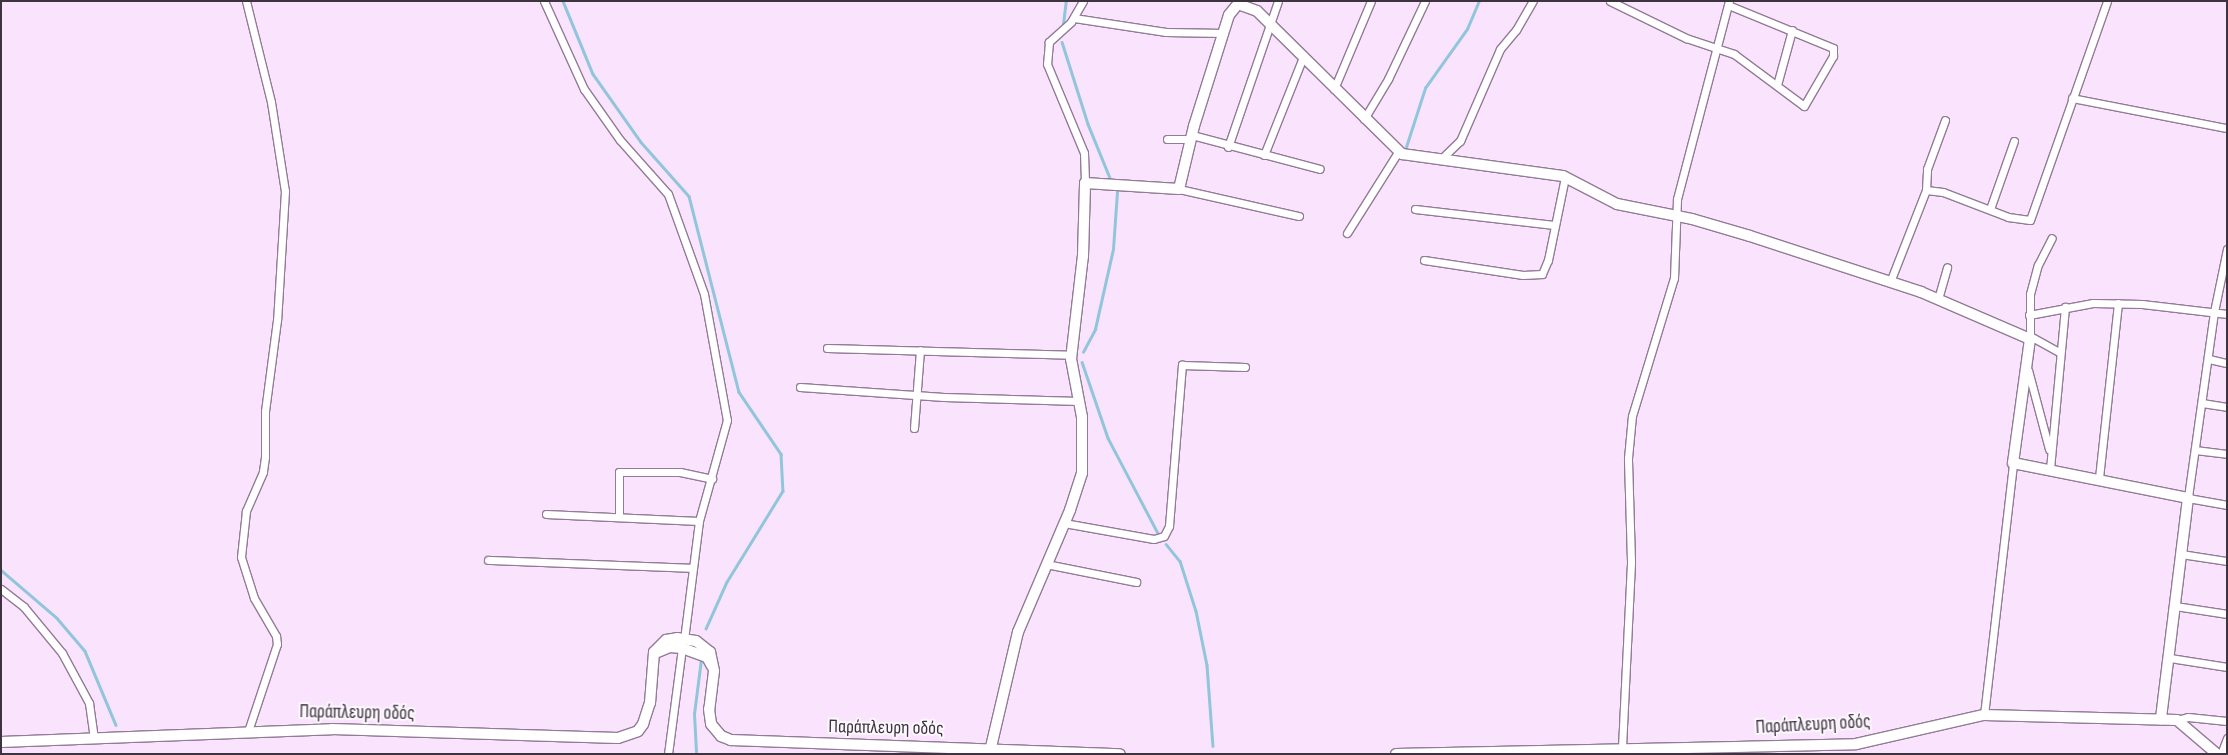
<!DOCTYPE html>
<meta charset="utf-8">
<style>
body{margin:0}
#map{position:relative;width:2228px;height:755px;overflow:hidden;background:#fae4fd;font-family:"Sofia Sans Condensed",sans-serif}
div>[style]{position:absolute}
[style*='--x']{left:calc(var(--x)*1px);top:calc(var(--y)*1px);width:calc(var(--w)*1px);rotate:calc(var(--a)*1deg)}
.stream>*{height:2.5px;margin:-1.25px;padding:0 1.25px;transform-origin:1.25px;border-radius:1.25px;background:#91c5db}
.roads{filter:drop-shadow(1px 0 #927b96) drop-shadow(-1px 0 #927b96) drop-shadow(0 1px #927b96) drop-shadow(0 -1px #927b96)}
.street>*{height:7px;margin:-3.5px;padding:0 3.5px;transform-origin:3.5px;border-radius:3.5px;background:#fff}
.secondary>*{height:10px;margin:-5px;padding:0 5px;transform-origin:5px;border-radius:5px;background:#fff}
span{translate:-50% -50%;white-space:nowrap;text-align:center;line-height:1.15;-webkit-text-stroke:4px #fdf8fe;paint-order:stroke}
.street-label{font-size:19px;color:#3e3440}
.frame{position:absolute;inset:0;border:2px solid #3e3440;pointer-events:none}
</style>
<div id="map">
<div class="stream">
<i style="--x:563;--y:1;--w:79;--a:67.7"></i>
<i style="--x:593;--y:74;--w:83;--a:54.8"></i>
<i style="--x:641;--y:142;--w:72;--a:48.4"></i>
<i style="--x:689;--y:196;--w:202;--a:75.7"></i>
<i style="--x:739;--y:392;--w:75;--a:55.9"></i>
<i style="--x:781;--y:454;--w:37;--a:87"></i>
<i style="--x:783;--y:491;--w:107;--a:121.6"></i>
<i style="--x:727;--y:582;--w:51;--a:114.1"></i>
<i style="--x:1063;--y:24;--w:23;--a:-83"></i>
<i style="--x:1062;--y:42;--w:86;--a:72.4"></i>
<i style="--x:1088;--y:124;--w:58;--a:67.8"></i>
<i style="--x:1406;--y:147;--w:62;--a:-72.1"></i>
<i style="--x:1425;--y:88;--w:72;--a:-54.6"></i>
<i style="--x:1467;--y:29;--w:30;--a:-67"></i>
<i style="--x:1083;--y:352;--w:26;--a:-62"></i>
<i style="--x:1095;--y:329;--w:82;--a:-77.3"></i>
<i style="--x:1113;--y:249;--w:57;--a:-86"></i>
<i style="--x:1082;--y:362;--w:80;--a:71.1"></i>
<i style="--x:1108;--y:438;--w:110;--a:62.3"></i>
<i style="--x:1166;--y:544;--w:22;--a:51"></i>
<i style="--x:1180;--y:561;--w:52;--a:72.3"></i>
<i style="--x:1196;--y:611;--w:55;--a:78.5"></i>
<i style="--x:1207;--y:665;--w:81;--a:85.8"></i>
<i style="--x:1;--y:570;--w:74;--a:40.6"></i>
<i style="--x:57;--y:618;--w:43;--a:49.7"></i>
<i style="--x:85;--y:651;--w:80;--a:67.3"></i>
<i style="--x:696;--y:752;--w:38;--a:-93"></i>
<i style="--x:694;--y:714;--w:55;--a:-82.7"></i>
<i style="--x:695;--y:754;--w:44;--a:0"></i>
</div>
<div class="roads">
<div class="street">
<i style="--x:246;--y:1;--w:104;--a:76.1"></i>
<i style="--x:271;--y:102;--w:90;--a:81.1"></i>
<i style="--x:285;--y:191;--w:129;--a:93.5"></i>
<i style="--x:277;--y:320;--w:92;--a:97.5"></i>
<i style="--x:265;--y:411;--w:46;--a:90"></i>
<i style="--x:265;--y:457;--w:15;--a:98"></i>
<i style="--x:263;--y:472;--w:43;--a:113.6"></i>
<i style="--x:246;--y:511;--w:46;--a:96.2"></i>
<i style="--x:241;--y:557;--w:43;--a:72.4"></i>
<i style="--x:254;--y:598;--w:44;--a:59.9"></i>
<i style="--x:276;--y:636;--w:8;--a:83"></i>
<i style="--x:277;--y:644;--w:92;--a:108.4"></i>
<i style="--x:544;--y:1;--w:97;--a:65.6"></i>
<i style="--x:584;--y:89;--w:62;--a:54.8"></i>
<i style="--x:620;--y:140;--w:72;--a:48.4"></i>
<i style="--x:668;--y:194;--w:106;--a:70.2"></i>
<i style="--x:704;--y:294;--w:128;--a:79.7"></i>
<i style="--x:727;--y:420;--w:105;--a:105.5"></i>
<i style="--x:699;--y:521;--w:119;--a:97.2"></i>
<i style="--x:1083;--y:1;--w:24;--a:120"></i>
<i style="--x:1071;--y:22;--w:30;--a:138"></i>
<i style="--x:1049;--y:42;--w:22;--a:95"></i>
<i style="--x:1047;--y:64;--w:96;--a:67.4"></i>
<i style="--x:1084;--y:153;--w:30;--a:88"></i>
<i style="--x:1610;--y:1;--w:85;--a:26"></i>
<i style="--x:1686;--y:38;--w:51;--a:18.4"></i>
<i style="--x:1734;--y:54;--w:87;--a:36.6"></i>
<i style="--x:1804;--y:106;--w:58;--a:-59.9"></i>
<i style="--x:1833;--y:56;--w:8;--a:-90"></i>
<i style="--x:1833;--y:48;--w:113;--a:-157.7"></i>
<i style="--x:1074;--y:18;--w:93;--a:8.7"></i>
<i style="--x:1166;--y:32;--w:58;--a:1"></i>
<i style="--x:1777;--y:85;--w:57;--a:-74.7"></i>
<i style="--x:1334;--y:89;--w:95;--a:-67.2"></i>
<i style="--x:2072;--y:98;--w:158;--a:11"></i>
<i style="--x:1364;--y:119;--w:47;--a:-59"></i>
<i style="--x:1388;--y:79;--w:86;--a:-64.6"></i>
<i style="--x:1192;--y:135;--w:132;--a:14.9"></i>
<i style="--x:1167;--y:139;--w:24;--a:0"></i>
<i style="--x:1228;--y:147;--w:154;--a:-71.1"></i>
<i style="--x:1264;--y:155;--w:105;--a:-68.3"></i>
<i style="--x:1440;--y:160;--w:28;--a:-44"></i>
<i style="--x:1460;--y:141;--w:100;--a:-66.5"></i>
<i style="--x:1500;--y:49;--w:25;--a:-50"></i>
<i style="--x:1516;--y:30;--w:34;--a:-60"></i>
<i style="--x:1179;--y:189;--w:123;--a:12.7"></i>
<i style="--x:1926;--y:190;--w:21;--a:-87"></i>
<i style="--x:1927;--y:169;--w:52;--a:-69.8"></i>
<i style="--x:1415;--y:209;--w:140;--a:6.6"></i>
<i style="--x:1990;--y:209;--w:72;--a:-70.6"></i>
<i style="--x:1347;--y:233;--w:96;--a:-57.8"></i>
<i style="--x:2227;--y:249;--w:64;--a:101.7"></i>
<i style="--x:2214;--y:312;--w:188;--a:98"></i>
<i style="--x:2188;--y:498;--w:40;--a:10"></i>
<i style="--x:1424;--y:260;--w:100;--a:8.6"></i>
<i style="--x:1523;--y:275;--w:19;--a:-3"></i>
<i style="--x:1542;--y:274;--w:15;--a:-67"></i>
<i style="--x:1548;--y:260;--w:85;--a:-78.4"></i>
<i style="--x:1890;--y:282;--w:99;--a:-68.6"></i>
<i style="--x:1926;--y:190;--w:17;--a:7"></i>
<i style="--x:1943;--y:192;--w:70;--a:21"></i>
<i style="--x:2008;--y:217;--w:22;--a:8"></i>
<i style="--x:2030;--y:220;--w:232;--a:-70.6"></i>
<i style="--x:1938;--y:299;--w:33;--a:-74"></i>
<i style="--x:2029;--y:315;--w:65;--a:-10.6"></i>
<i style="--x:2093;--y:303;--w:49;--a:1.2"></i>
<i style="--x:2142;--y:304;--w:86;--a:6.7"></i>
<i style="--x:2030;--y:336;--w:33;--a:29"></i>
<i style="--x:2030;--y:339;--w:45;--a:-90"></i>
<i style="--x:2030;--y:294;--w:30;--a:-75"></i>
<i style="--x:2038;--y:265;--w:30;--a:-63"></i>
<i style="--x:827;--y:348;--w:244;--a:1.6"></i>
<i style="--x:2209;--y:359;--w:18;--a:13"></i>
<i style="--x:2028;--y:370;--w:82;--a:75.1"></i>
<i style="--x:800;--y:387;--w:144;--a:4"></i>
<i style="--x:944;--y:397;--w:135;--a:1.7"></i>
<i style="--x:2202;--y:403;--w:25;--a:9"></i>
<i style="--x:914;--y:428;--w:78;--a:-85.6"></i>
<i style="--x:2195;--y:450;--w:32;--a:7"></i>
<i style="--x:2050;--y:469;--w:163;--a:-84.7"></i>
<i style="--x:2099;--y:478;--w:176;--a:-83.8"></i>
<i style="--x:546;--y:514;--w:153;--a:2.6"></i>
<i style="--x:619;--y:516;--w:44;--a:-90"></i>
<i style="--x:619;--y:472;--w:61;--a:0"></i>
<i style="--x:680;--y:472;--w:33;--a:12"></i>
<i style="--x:1064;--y:523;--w:91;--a:10.1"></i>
<i style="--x:1154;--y:539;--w:10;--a:-17"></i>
<i style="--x:1164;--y:536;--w:11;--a:-63"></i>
<i style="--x:1169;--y:526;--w:162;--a:-85.4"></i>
<i style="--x:1182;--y:365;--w:63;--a:1.8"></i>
<i style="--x:2181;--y:554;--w:47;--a:8.7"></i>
<i style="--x:488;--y:560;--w:204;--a:2.2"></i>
<i style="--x:1046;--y:564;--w:92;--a:11.3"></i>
<i style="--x:1;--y:589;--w:29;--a:38"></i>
<i style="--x:24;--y:607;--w:60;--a:50.4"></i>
<i style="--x:62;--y:653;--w:57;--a:61.6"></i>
<i style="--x:89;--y:703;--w:34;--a:82"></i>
<i style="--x:2175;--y:606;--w:53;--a:8.7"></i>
<i style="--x:2170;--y:658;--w:58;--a:9"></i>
<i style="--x:1984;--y:715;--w:254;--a:-83.4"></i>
<i style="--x:2177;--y:720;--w:11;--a:-15"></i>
<i style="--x:2188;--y:717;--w:39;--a:6"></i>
<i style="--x:1622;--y:747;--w:186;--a:-87.2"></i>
<i style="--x:1631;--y:561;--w:103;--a:-91.7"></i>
<i style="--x:1628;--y:458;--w:42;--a:-84.6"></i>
<i style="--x:1632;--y:416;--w:144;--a:-73.1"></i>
<i style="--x:1674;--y:278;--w:79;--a:-87.8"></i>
<i style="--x:1677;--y:199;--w:205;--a:-75.3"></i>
<i style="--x:668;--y:754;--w:107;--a:-82.5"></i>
<i style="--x:2221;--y:754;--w:17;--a:-69"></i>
</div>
<div class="secondary">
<i style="--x:658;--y:652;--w:13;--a:-23"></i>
<i style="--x:670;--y:647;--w:12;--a:5"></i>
<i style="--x:682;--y:648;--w:27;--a:20"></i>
<i style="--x:707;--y:657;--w:10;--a:61"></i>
<i style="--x:1;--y:742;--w:331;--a:-2.2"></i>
<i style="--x:332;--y:729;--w:286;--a:1.8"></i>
<i style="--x:618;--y:738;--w:21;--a:-19"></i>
<i style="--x:638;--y:731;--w:9;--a:-54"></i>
<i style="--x:643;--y:724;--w:22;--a:-72"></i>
<i style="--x:650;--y:703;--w:51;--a:-85.5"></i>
<i style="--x:654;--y:652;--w:17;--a:-45"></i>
<i style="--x:666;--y:640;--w:11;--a:-10"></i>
<i style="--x:677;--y:638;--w:19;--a:9"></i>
<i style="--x:696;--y:641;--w:18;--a:38"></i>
<i style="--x:710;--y:652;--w:19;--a:78"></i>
<i style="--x:714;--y:671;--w:38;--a:97"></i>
<i style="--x:709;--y:709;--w:15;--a:82"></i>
<i style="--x:711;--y:724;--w:16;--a:50"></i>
<i style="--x:721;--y:736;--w:11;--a:22"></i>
<i style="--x:731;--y:740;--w:389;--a:2.1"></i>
<i style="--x:991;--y:747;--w:118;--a:-76.8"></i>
<i style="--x:1018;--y:632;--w:133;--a:-66.9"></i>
<i style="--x:1070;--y:510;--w:39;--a:-72"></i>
<i style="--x:1082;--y:473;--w:56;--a:-90"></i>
<i style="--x:1082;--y:417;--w:59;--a:-100.7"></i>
<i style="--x:1071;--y:359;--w:104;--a:-83.4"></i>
<i style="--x:1083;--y:256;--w:73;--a:-88.4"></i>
<i style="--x:1085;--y:183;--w:94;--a:3.7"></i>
<i style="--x:1179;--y:189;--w:65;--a:-76.6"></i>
<i style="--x:1194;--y:126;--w:116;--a:-72.5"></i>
<i style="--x:1229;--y:15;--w:14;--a:-51"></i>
<i style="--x:1238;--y:4;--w:20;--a:20"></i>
<i style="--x:1257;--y:11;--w:204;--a:44.6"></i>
<i style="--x:1402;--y:154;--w:162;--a:7.8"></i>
<i style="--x:1563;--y:176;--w:61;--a:27.4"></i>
<i style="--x:1617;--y:204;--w:76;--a:11.3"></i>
<i style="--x:1692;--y:219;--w:60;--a:16.3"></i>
<i style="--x:1750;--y:236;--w:180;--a:18.1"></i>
<i style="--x:1921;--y:292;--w:119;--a:23.3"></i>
<i style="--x:2030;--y:339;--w:125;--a:97.8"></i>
<i style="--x:2013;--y:463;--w:178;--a:11.3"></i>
<i style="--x:2188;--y:498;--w:223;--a:97"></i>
<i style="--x:1396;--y:754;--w:460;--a:-1.2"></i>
<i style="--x:1856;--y:744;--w:131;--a:-12.8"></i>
<i style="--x:1984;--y:715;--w:193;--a:1.5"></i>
<i style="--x:2177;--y:720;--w:52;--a:40.4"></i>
</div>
</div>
<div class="street-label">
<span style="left:357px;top:713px;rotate:1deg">Παράπλευρη οδός</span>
<span style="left:1813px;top:725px;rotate:-3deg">Παράπλευρη οδός</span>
<span style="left:886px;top:728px;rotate:1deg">Παράπλευρη οδός</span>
</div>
<div class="frame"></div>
</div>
